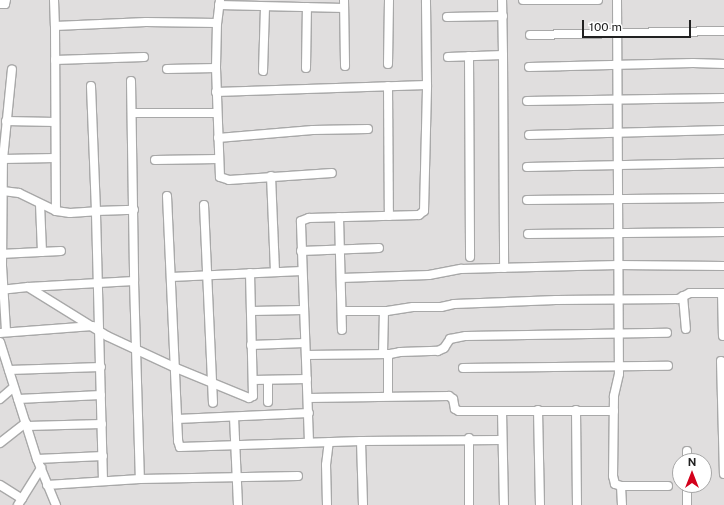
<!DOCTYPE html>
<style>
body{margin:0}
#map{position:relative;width:724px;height:505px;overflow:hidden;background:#f2ede7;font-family:"Public Sans",sans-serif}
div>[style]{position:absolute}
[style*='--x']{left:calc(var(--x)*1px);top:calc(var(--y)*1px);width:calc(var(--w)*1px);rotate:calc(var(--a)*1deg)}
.residential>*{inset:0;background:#e0dede}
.roads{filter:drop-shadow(1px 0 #a8a8a8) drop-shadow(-1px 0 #a8a8a8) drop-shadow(0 1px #a8a8a8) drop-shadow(0 -1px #a8a8a8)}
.minor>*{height:8px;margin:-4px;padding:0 4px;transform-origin:4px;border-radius:4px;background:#fff}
span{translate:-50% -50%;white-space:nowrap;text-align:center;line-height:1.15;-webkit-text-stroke:4px #fff;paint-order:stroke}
.north{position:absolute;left:672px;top:453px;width:40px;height:40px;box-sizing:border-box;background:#fff;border:1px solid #a6a6a6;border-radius:50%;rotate:0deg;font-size:11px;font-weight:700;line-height:16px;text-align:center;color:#212121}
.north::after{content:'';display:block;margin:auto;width:14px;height:18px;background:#d3001b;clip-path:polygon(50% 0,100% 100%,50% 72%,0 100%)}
.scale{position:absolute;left:582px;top:20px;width:109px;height:18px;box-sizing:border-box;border:2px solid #212121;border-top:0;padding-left:5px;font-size:12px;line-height:14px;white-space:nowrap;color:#212121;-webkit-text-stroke:3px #fff;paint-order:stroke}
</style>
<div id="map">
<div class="residential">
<i style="clip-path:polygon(evenodd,0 0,724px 0,724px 505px,0 505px,0 0,680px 461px,704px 461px,704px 485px,680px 485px,680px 461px)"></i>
</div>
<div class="roads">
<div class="minor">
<i style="--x:54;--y:0;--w:26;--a:88"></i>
<i style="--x:55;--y:26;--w:91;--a:-2.5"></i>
<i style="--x:146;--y:22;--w:71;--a:0.8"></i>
<i style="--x:220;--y:0;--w:23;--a:97"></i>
<i style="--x:217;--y:23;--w:45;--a:91.3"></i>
<i style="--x:216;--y:68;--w:109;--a:87.9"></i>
<i style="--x:220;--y:177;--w:9;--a:18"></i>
<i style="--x:229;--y:180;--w:103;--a:-3.9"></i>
<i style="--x:344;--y:0;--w:66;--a:89.1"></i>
<i style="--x:523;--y:0;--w:75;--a:0"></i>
<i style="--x:617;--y:0;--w:374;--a:89.7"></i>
<i style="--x:619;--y:374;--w:23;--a:103"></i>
<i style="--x:614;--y:396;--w:80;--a:90.7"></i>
<i style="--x:613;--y:476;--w:8;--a:76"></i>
<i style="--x:615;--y:484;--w:6;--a:18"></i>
<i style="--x:621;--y:486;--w:19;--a:87"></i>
<i style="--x:0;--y:4;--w:5;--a:0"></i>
<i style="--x:5;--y:4;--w:4;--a:-76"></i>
<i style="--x:219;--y:5;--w:125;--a:1.4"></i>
<i style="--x:447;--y:17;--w:56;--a:-1"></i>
<i style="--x:55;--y:26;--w:185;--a:89.7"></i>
<i style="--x:530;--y:35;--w:194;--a:-1.2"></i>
<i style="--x:503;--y:55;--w:213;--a:89.7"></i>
<i style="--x:469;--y:56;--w:201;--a:89.7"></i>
<i style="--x:448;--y:57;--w:55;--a:-2.1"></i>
<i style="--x:503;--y:55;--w:55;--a:-91"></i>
<i style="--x:55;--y:60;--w:89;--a:-1.9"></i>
<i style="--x:388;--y:64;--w:64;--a:-89.1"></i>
<i style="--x:529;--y:67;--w:164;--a:-1.4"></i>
<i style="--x:693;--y:63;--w:31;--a:2"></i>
<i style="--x:306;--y:68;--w:61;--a:-89.1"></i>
<i style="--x:167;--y:69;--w:49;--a:-1.2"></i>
<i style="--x:263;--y:71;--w:64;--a:-88.2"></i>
<i style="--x:131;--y:81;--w:200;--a:89.1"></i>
<i style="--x:134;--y:281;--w:198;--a:88.3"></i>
<i style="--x:388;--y:86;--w:130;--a:89.6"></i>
<i style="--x:216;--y:92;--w:211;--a:-1.9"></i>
<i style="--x:527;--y:101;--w:197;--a:-0.9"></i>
<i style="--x:132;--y:113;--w:85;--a:0"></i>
<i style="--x:6;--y:121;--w:49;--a:1.2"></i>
<i style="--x:529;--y:135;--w:195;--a:-1.5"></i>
<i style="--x:218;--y:138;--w:95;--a:-4.8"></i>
<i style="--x:313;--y:130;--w:55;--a:-1"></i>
<i style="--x:3;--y:159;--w:52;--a:-1.1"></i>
<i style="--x:155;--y:160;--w:63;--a:-0.9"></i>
<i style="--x:527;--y:167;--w:197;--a:-1.2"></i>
<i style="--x:271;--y:176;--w:96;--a:87.6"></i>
<i style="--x:3;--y:191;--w:16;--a:7"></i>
<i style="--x:19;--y:193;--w:41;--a:25.9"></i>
<i style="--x:56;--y:211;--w:14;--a:8"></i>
<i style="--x:70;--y:213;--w:26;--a:-4"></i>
<i style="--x:96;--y:211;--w:125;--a:-92.3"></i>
<i style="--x:167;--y:196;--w:223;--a:87.4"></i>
<i style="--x:177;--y:419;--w:22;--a:87"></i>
<i style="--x:178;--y:441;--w:6;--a:72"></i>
<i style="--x:180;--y:447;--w:181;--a:-1.9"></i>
<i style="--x:361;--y:441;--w:141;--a:-0.4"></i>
<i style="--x:527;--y:200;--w:197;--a:-0.6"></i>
<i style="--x:40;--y:204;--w:48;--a:87.6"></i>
<i style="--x:204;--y:205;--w:198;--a:87.4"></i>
<i style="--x:339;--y:217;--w:113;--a:88.5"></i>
<i style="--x:528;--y:234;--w:196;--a:-0.6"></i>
<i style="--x:301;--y:251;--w:78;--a:-2.2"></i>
<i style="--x:0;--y:254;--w:61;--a:-2.8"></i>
<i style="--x:171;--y:277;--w:131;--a:-2.6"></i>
<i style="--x:341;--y:278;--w:88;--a:-2"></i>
<i style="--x:429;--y:275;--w:33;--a:-11"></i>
<i style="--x:461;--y:269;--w:157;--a:-1.5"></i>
<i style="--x:618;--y:265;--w:106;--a:0.5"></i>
<i style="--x:28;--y:287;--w:106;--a:-3.2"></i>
<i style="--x:0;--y:290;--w:28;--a:-6"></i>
<i style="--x:28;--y:287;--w:93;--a:31.8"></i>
<i style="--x:107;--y:336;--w:76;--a:24.9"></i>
<i style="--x:176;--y:368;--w:79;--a:22.3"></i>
<i style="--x:249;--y:398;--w:4;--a:-27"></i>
<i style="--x:253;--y:396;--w:123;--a:-91.4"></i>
<i style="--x:722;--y:293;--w:43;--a:88.7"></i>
<i style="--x:683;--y:296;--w:33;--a:85"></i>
<i style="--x:251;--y:311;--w:53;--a:-1.1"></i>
<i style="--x:342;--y:311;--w:45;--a:0"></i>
<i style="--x:387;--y:311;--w:26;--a:-9"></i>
<i style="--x:413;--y:307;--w:28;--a:0"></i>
<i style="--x:441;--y:307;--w:13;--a:-13"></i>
<i style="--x:454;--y:304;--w:102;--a:-2.2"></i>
<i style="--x:556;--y:300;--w:122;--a:-0.5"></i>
<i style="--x:678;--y:299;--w:13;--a:-27"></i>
<i style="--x:690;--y:293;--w:34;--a:0"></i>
<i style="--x:6;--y:331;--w:65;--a:-93.5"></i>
<i style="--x:2;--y:266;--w:107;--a:-89.5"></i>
<i style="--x:3;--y:159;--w:90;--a:-84.3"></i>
<i style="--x:0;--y:333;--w:93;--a:-4.3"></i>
<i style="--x:0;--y:342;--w:123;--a:72.5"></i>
<i style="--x:37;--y:459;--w:50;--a:67.6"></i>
<i style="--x:251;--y:345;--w:54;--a:-2.1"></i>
<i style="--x:383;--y:354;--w:43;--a:-88.7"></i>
<i style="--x:388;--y:354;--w:42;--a:90"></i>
<i style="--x:306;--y:355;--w:84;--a:-0.7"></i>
<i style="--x:390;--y:354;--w:10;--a:-11"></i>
<i style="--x:400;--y:352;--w:38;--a:-2"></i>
<i style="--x:438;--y:351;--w:7;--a:-27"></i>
<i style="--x:444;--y:348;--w:11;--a:-56"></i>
<i style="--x:450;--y:339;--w:16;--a:-11"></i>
<i style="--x:466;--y:336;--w:201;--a:-0.9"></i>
<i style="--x:721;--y:361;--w:113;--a:88.5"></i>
<i style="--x:463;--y:368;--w:205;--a:-0.6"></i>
<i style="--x:9;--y:370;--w:92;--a:-1.9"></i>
<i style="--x:253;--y:380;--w:54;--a:-1.1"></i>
<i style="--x:268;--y:380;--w:22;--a:90"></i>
<i style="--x:308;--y:398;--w:141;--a:-0.8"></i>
<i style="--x:449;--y:396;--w:5;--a:37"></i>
<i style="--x:453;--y:399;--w:10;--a:79"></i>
<i style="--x:455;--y:409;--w:4;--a:27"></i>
<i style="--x:459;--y:411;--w:155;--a:0"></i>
<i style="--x:0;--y:399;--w:18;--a:-41"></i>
<i style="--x:18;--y:399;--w:83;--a:-2.8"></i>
<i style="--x:538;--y:410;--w:95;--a:88.8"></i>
<i style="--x:576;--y:410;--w:95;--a:89.4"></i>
<i style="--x:502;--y:411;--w:94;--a:88.8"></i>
<i style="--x:234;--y:417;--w:88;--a:87.4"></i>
<i style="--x:177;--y:419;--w:132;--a:-2.6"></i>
<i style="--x:27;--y:426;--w:75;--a:-1.5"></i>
<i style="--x:469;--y:438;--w:67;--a:90"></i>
<i style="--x:361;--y:441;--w:64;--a:88.2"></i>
<i style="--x:309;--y:442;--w:221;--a:-92.1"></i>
<i style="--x:301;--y:221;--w:9;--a:-21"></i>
<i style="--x:309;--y:218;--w:110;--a:-1.6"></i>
<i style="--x:419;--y:215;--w:6;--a:-39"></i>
<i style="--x:424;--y:211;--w:126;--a:-88.6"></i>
<i style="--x:427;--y:85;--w:85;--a:-90.7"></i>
<i style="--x:0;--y:443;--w:33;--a:-38"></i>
<i style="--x:37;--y:459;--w:66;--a:-2.6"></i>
<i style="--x:687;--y:461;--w:10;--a:-90"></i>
<i style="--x:103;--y:481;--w:270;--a:-91.5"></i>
<i style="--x:96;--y:211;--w:38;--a:-2"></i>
<i style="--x:0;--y:485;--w:26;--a:32"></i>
<i style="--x:47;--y:485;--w:93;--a:-3.7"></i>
<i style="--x:140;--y:479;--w:158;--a:-1.1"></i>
<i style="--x:621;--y:486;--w:47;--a:0"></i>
<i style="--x:18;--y:505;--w:44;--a:-58.1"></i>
<i style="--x:327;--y:505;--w:40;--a:-91.4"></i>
<i style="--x:326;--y:465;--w:23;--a:-83"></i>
<i style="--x:687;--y:505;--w:20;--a:-90"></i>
</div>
</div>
<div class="north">N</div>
<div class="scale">100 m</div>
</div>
